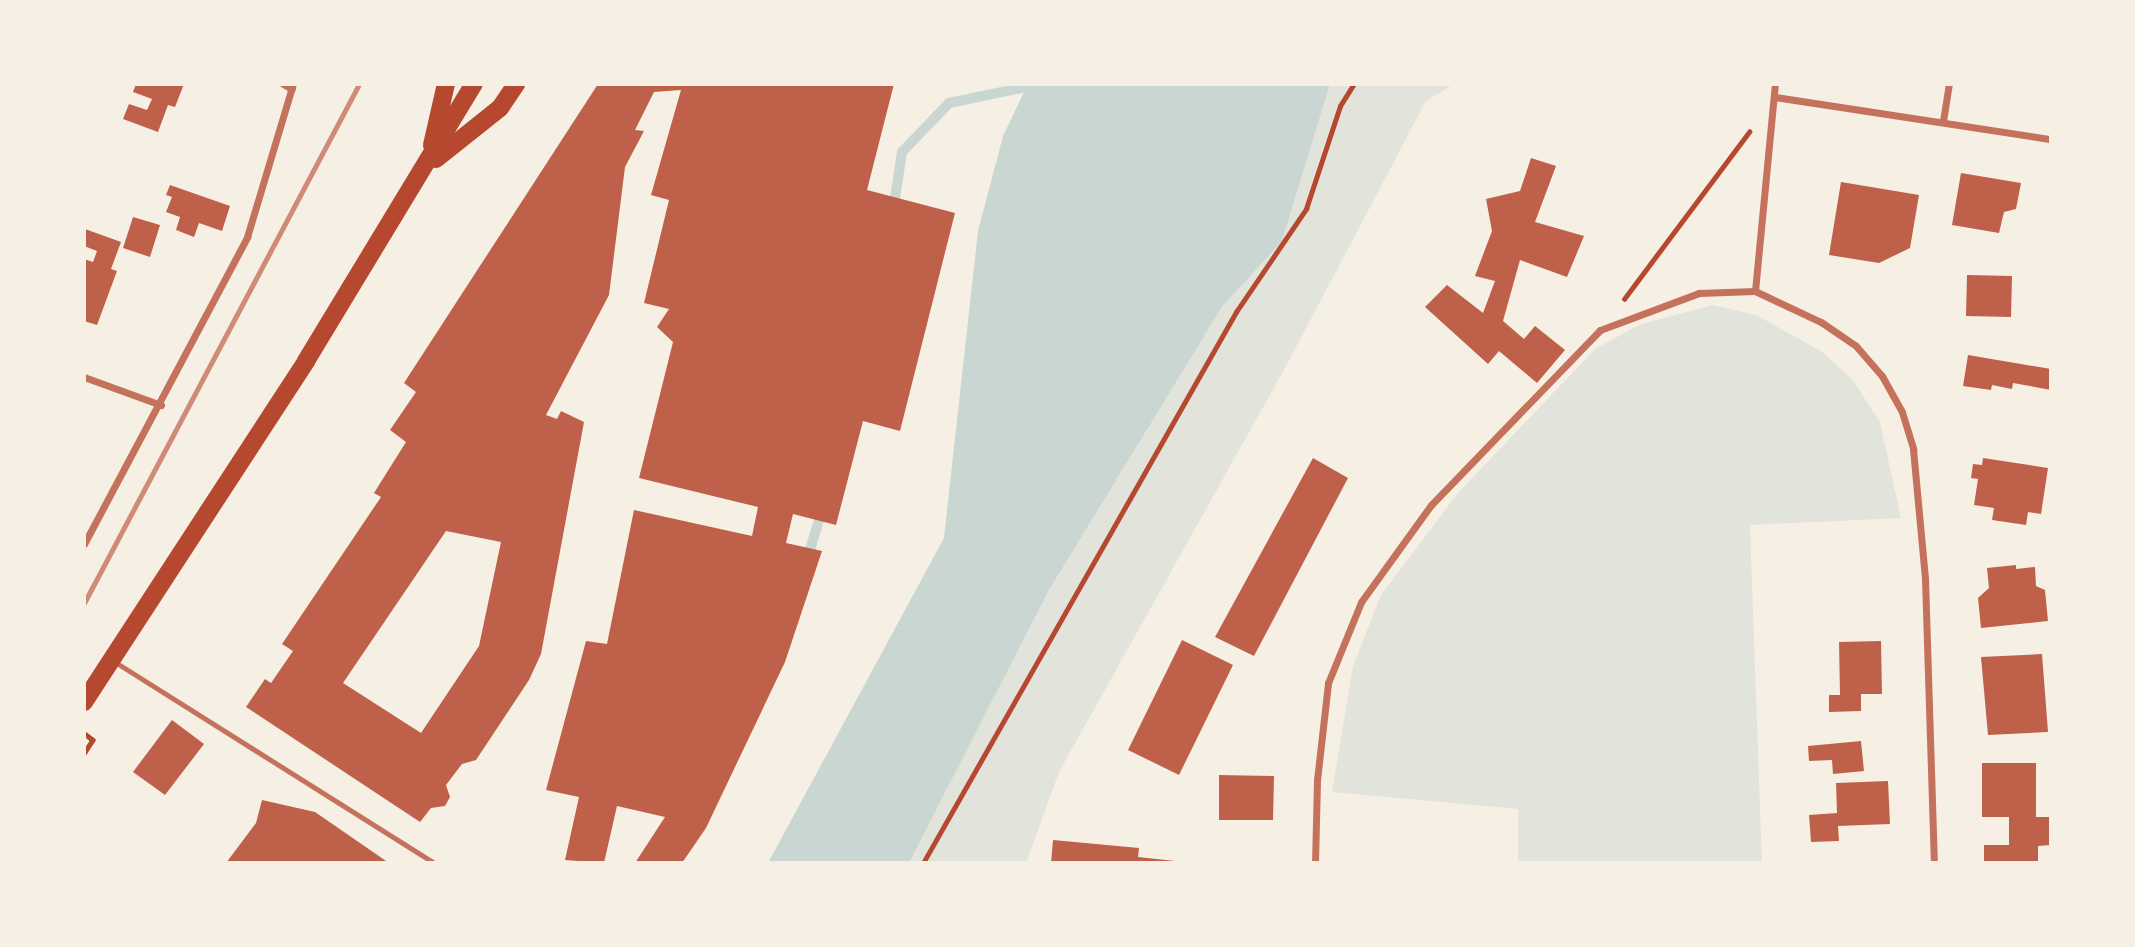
<!DOCTYPE html>
<style>
body{margin:0}
#map{position:relative;width:2135px;height:947px;overflow:hidden;background:#f6efe4;font-family:"PT Serif",serif}
div>[style]{position:absolute}
[style*='--x']{left:calc(var(--x)*1px);top:calc(var(--y)*1px);width:calc(var(--w)*1px);rotate:calc(var(--a)*1deg)}
.green>*{inset:0;background:#e2e4dc}
.water>*{inset:0;background:#c9d6d2}
.stream>*{height:10px;margin:-5px;padding:0 5px;transform-origin:5px;border-radius:5px;background:#c9d6d2}
.building>*{inset:0;background:#bf614a}
.path>*{height:4.5px;margin:-2.25px;padding:0 2.25px;transform-origin:2.25px;border-radius:2.25px;background:#b5482f}
.service>*{height:5px;margin:-2.5px;padding:0 2.5px;transform-origin:2.5px;border-radius:2.5px;background:#c5725c}
.minor>*{height:7px;margin:-3.5px;padding:0 3.5px;transform-origin:3.5px;border-radius:3.5px;background:#c5725c}
.primary>*{height:18px;margin:-9px;padding:0 9px;transform-origin:9px;border-radius:9px;background:#b5482f}
.rail>*{height:5px;margin:-2.5px;padding:0 2.5px;transform-origin:2.5px;border-radius:2.5px;background:#cf8b77}
span{translate:-50% -50%;white-space:nowrap;text-align:center;line-height:1.15;-webkit-text-stroke:5px #f6efe4;paint-order:stroke}
.frame{position:absolute;inset:0;border:86px solid #f6efe4;pointer-events:none}
</style>
<div id="map">
<div class="green">
<i style="clip-path:polygon(1330px 84px,1454px 84px,1426px 101px,1285px 368px,1059px 772px,1026px 863px,909px 863px,1049px 590px,1222px 307px,1282px 241px)"></i>
<i style="clip-path:polygon(1713px 305px,1756px 315px,1821px 351px,1852px 379px,1880px 422px,1901px 518px,1750px 525px,1762px 863px,1518px 863px,1518px 809px,1332px 792px,1353px 666px,1381px 595px,1458px 493px,1595px 349px,1641px 324px)"></i>
</div>
<div class="water">
<i style="clip-path:polygon(1028px 84px,1330px 84px,1282px 241px,1222px 307px,1049px 590px,909px 863px,768px 863px,944px 538px,978px 231px,1003px 136px)"></i>
</div>
<div class="stream">
<i style="--x:895;--y:198;--w:47;--a:-81.3"></i>
<i style="--x:902;--y:152;--w:68;--a:-46.2"></i>
<i style="--x:949;--y:103;--w:94;--a:-11.7"></i>
<i style="--x:807;--y:560;--w:42;--a:-73.3"></i>
</div>
<div class="building">
<i style="clip-path:polygon(136px 84px,184px 84px,175px 107px,168px 105px,158px 132px,123px 119px,129px 104px,147px 110px,152px 99px,133px 92px)"></i>
<i style="clip-path:polygon(evenodd,598px 84px,894px 84px,867px 190px,955px 213px,900px 431px,863px 421px,836px 525px,793px 514px,786px 543px,822px 551px,785px 662px,706px 828px,682px 863px,635px 863px,665px 817px,617px 806px,604px 863px,565px 860px,579px 797px,546px 790px,586px 641px,607px 644px,634px 510px,752px 536px,758px 507px,639px 478px,673px 342px,657px 327px,669px 309px,644px 303px,669px 200px,651px 195px,681px 90px,654px 92px,635px 130px,644px 131px,625px 167px,609px 295px,546px 415px,557px 419px,561px 411px,584px 422px,541px 654px,529px 680px,476px 760px,462px 764px,446px 785px,450px 797px,445px 806px,431px 808px,420px 822px,246px 707px,265px 679px,271px 683px,293px 651px,282px 644px,381px 497px,374px 493px,406px 442px,390px 430px,416px 392px,404px 383px,598px 84px,446px 531px,501px 542px,479px 646px,421px 733px,343px 683px,446px 531px)"></i>
<i style="clip-path:polygon(1531px 158px,1556px 166px,1535px 222px,1584px 236px,1567px 277px,1520px 260px,1503px 321px,1524px 339px,1535px 326px,1565px 350px,1537px 383px,1499px 351px,1488px 364px,1425px 307px,1447px 285px,1483px 313px,1495px 281px,1475px 276px,1492px 231px,1486px 199px,1520px 191px)"></i>
<i style="clip-path:polygon(1961px 173px,2021px 183px,2016px 209px,2004px 212px,1999px 233px,1952px 225px)"></i>
<i style="clip-path:polygon(1841px 182px,1919px 195px,1910px 248px,1879px 263px,1829px 255px)"></i>
<i style="clip-path:polygon(170px 185px,230px 206px,222px 231px,199px 223px,194px 237px,176px 230px,180px 217px,166px 212px,172px 197px,166px 195px)"></i>
<i style="clip-path:polygon(133px 217px,160px 225px,150px 257px,123px 248px)"></i>
<i style="clip-path:polygon(85px 229px,121px 242px,111px 269px,117px 271px,97px 325px,84px 321px,84px 259px,93px 262px,97px 251px,84px 246px)"></i>
<i style="clip-path:polygon(1967px 275px,2012px 276px,2011px 317px,1966px 316px)"></i>
<i style="clip-path:polygon(1968px 355px,2051px 369px,2051px 390px,2013px 383px,2012px 389px,1992px 385px,1991px 390px,1963px 386px)"></i>
<i style="clip-path:polygon(1313px 458px,1348px 478px,1254px 656px,1215px 637px)"></i>
<i style="clip-path:polygon(1983px 458px,2048px 468px,2041px 514px,2028px 512px,2026px 525px,1992px 520px,1994px 508px,1974px 505px,1978px 479px,1971px 478px,1973px 464px,1982px 465px)"></i>
<i style="clip-path:polygon(2016px 565px,2016px 569px,2035px 567px,2036px 586px,2045px 590px,2048px 621px,1981px 628px,1978px 598px,1989px 588px,1987px 568px)"></i>
<i style="clip-path:polygon(1182px 640px,1233px 665px,1179px 775px,1128px 750px)"></i>
<i style="clip-path:polygon(1881px 641px,1882px 694px,1861px 694px,1861px 711px,1829px 712px,1829px 695px,1840px 695px,1839px 642px)"></i>
<i style="clip-path:polygon(2042px 654px,2048px 732px,1988px 735px,1981px 657px)"></i>
<i style="clip-path:polygon(172px 720px,204px 744px,165px 795px,133px 772px)"></i>
<i style="clip-path:polygon(1861px 741px,1864px 771px,1833px 774px,1832px 760px,1809px 761px,1808px 746px)"></i>
<i style="clip-path:polygon(1982px 763px,2036px 763px,2036px 817px,2051px 817px,2051px 845px,2038px 846px,2038px 863px,1984px 863px,1984px 845px,2009px 845px,2009px 817px,1982px 817px)"></i>
<i style="clip-path:polygon(1219px 775px,1274px 776px,1273px 820px,1219px 820px)"></i>
<i style="clip-path:polygon(1888px 781px,1890px 824px,1838px 826px,1839px 841px,1811px 842px,1809px 815px,1837px 813px,1836px 783px)"></i>
<i style="clip-path:polygon(262px 800px,315px 812px,389px 863px,226px 863px,256px 823px)"></i>
<i style="clip-path:polygon(1053px 840px,1139px 848px,1138px 857px,1194px 863px,1051px 863px)"></i>
</div>
<div class="path">
<i style="--x:1624;--y:299;--w:209;--a:-53.2"></i>
<i style="--x:84;--y:733;--w:11;--a:38"></i>
<i style="--x:93;--y:740;--w:17;--a:123"></i>
<i style="--x:923;--y:863;--w:634;--a:-60.4"></i>
<i style="--x:1236;--y:312;--w:125;--a:-55.8"></i>
<i style="--x:1306;--y:209;--w:108;--a:-71.7"></i>
<i style="--x:1340;--y:106;--w:26;--a:-58"></i>
</div>
<div class="service">
<i style="--x:115;--y:662;--w:377;--a:32.2"></i>
</div>
<div class="minor">
<i style="--x:283;--y:84;--w:10;--a:29"></i>
<i style="--x:1775;--y:97;--w:279;--a:8.7"></i>
<i style="--x:1943;--y:121;--w:37;--a:-81"></i>
<i style="--x:1755;--y:291;--w:208;--a:-84.5"></i>
<i style="--x:84;--y:377;--w:82;--a:20"></i>
<i style="--x:84;--y:544;--w:348;--a:-62"></i>
<i style="--x:247;--y:237;--w:160;--a:-73.3"></i>
<i style="--x:1315;--y:863;--w:83;--a:-88.6"></i>
<i style="--x:1317;--y:780;--w:98;--a:-83.5"></i>
<i style="--x:1328;--y:683;--w:87;--a:-67.8"></i>
<i style="--x:1361;--y:602;--w:120;--a:-54.2"></i>
<i style="--x:1431;--y:505;--w:243;--a:-46"></i>
<i style="--x:1600;--y:330;--w:106;--a:-20.5"></i>
<i style="--x:1699;--y:293;--w:56;--a:-2"></i>
<i style="--x:1755;--y:291;--w:73;--a:25.2"></i>
<i style="--x:1821;--y:322;--w:42;--a:34.4"></i>
<i style="--x:1856;--y:346;--w:40;--a:49"></i>
<i style="--x:1882;--y:376;--w:41;--a:60.9"></i>
<i style="--x:1902;--y:412;--w:39;--a:73"></i>
<i style="--x:1913;--y:449;--w:131;--a:84.7"></i>
<i style="--x:1925;--y:579;--w:284;--a:88.2"></i>
</div>
<div class="primary">
<i style="--x:432;--y:145;--w:63;--a:-77.1"></i>
<i style="--x:436;--y:159;--w:82;--a:-38.6"></i>
<i style="--x:500;--y:108;--w:29;--a:-56"></i>
<i style="--x:84;--y:702;--w:407;--a:-56.9"></i>
<i style="--x:306;--y:361;--w:324;--a:-58.8"></i>
</div>
<div class="rail">
<i style="--x:84;--y:603;--w:587;--a:-62.08"></i>
</div>
<div class="frame"></div>
</div>
